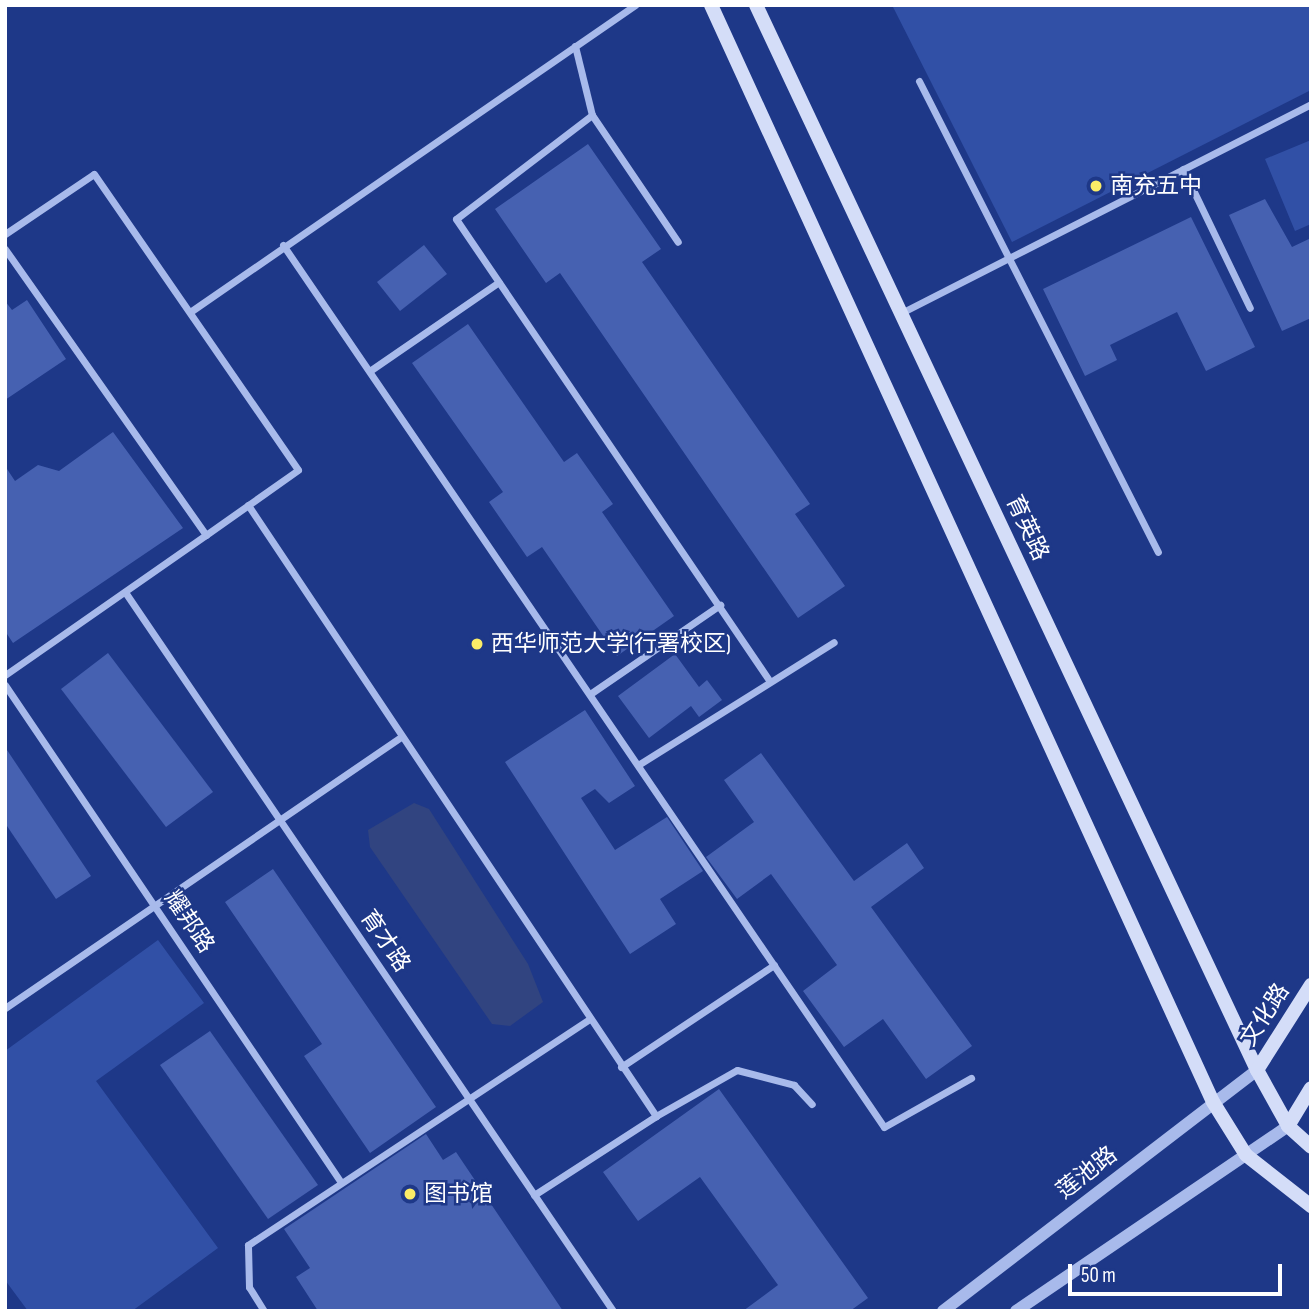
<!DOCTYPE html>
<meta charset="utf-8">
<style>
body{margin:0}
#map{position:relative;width:1316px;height:1316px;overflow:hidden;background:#1e3888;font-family:"Sofia Sans Condensed","Noto Sans SC",sans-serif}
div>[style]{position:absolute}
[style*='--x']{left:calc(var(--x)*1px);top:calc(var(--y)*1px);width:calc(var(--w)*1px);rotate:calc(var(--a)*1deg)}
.green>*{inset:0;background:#3150a6}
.water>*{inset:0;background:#314480}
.building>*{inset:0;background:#4661b1}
.minor>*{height:7px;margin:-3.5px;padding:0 3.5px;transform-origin:3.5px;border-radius:3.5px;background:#a8baeb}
.tertiary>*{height:12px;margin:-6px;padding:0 6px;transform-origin:6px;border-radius:6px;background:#a8baeb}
.secondary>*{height:14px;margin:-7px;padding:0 7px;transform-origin:7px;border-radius:7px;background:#d4ddf8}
.dots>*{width:19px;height:19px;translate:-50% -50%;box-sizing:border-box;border:4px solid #1e3888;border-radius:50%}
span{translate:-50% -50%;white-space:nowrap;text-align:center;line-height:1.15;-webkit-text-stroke:5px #1e3888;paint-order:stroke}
.poi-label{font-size:23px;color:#fff}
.left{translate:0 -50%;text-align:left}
.street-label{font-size:23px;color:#fff}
.frame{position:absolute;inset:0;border:7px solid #fff;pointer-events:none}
.scale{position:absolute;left:1068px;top:1264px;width:214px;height:32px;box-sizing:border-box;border:4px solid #fff;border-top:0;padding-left:9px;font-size:21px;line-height:24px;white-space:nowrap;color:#fff;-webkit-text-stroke:5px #1e3888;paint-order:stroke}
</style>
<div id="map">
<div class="green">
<i style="clip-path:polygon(892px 5px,1311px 5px,1311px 90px,1012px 242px)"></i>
<i style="clip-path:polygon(1311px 140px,1311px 224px,1295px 231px,1265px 159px)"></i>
<i style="clip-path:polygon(158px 940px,204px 1003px,96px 1081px,218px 1248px,132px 1311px,28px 1311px,5px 1280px,5px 1051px)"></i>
</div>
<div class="water">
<i style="clip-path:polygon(414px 803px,429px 809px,528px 964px,543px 1002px,510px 1026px,492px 1024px,370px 847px,368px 830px)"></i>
</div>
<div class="building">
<i style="clip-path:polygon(588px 144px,661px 249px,642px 262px,810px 504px,795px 514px,845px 586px,798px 618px,560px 273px,546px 283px,495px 209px)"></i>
<i style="clip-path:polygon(1265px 199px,1292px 247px,1311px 238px,1311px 318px,1282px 331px,1229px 215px)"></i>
<i style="clip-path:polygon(1191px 217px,1255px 347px,1206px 371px,1177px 312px,1110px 345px,1117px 360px,1085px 376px,1043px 289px)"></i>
<i style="clip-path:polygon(424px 245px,447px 274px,400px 311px,377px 282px)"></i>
<i style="clip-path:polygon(27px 300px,66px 359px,5px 400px,5px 301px,12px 310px)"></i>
<i style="clip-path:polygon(468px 324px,564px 462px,577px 453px,613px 504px,602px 512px,674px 616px,617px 656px,542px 547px,527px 557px,489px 502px,503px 492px,412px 363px)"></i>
<i style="clip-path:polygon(113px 432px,183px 528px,13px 643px,5px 631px,5px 466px,15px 481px,38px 465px,59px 471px)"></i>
<i style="clip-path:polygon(108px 653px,213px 792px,166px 827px,61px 689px)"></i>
<i style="clip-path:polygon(675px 654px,699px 687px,707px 680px,722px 700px,699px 717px,691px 706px,649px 738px,618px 696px)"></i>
<i style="clip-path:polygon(585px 710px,635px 786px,609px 803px,595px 789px,581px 798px,615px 850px,667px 817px,703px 871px,660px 899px,676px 924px,630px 954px,505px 762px)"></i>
<i style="clip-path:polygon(5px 747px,91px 876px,56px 899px,5px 823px)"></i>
<i style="clip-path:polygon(761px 753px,854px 881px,907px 843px,924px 868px,871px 907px,972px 1046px,926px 1079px,883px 1019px,844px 1047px,803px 991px,837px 965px,771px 874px,737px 899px,706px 857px,754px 822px,724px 780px)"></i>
<i style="clip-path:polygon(273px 869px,436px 1107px,370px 1153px,304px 1056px,322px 1044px,225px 902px)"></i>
<i style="clip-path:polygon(210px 1031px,318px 1185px,268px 1219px,160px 1065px)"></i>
<i style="clip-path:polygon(719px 1089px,868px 1298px,850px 1311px,743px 1311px,778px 1285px,700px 1177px,638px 1221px,603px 1172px)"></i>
<i style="clip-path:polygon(426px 1134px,443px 1160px,456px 1152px,563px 1311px,318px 1311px,296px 1277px,310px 1268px,284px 1229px)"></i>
</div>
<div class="minor">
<i style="--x:575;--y:46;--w:71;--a:76.2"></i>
<i style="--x:592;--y:115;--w:153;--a:55.9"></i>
<i style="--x:919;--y:81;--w:528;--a:63.1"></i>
<i style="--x:592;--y:115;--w:171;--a:142.6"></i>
<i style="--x:456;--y:219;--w:557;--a:55.83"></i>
<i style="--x:1183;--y:169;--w:154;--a:64.3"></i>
<i style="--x:5;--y:234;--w:107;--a:-34"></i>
<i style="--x:94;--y:174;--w:359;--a:55.4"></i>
<i style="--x:298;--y:470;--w:113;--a:144.8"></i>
<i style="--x:206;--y:535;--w:350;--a:-125.1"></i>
<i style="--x:283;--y:245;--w:1067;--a:55.73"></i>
<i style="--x:884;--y:1127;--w:100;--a:-29.4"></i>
<i style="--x:190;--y:312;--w:541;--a:-34.6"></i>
<i style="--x:901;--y:313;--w:460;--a:-27"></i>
<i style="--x:371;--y:370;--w:155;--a:-34.5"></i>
<i style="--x:248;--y:505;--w:735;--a:56.27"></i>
<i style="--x:656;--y:1116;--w:93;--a:-29.6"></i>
<i style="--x:737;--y:1070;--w:59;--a:14.7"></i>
<i style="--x:794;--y:1085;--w:26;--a:47"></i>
<i style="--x:125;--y:592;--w:869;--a:55.83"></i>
<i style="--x:5;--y:675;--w:245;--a:-34.9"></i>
<i style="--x:5;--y:685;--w:599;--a:55.96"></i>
<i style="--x:590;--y:694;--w:158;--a:-34.4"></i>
<i style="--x:638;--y:765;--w:231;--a:-32.1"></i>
<i style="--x:5;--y:1008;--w:480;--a:-34.4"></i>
<i style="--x:621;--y:1067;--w:184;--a:-33.7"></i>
<i style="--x:534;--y:1195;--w:145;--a:-32.9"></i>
<i style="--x:264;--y:1311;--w:28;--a:-122"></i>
<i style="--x:249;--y:1287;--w:42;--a:-91.4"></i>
<i style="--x:248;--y:1245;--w:408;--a:-33.5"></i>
</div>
<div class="tertiary">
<i style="--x:943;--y:1311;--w:396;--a:-37.5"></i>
<i style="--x:1016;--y:1311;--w:329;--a:-34.2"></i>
</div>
<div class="secondary">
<i style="--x:711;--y:5;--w:1206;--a:65.41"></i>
<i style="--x:1213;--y:1102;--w:62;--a:58.1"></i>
<i style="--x:1246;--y:1155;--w:83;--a:38.1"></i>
<i style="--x:756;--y:5;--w:1177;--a:64.81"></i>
<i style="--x:1257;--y:1070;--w:64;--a:61"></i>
<i style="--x:1288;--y:1126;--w:31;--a:42"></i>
<i style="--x:1257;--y:1070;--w:101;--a:-57.6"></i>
<i style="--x:1288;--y:1126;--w:44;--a:-58.8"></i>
</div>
<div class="dots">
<i style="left:1096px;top:186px;background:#fbec67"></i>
<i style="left:477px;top:644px;background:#fbec67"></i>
<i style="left:410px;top:1194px;background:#fbec67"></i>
</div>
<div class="poi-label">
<span class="left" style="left:1110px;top:186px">南充五中</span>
<span class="left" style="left:491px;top:644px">西华师范大学(行署校区)</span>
<span class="left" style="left:424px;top:1194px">图书馆</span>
</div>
<div class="street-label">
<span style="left:1027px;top:528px;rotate:65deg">育英路</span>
<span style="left:189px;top:922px;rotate:56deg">耀邦路</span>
<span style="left:385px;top:941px;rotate:56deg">育才路</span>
<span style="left:1265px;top:1015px;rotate:-57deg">文化路</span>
<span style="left:1087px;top:1173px;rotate:-38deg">莲池路</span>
</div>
<div class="frame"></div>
<div class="scale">50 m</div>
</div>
